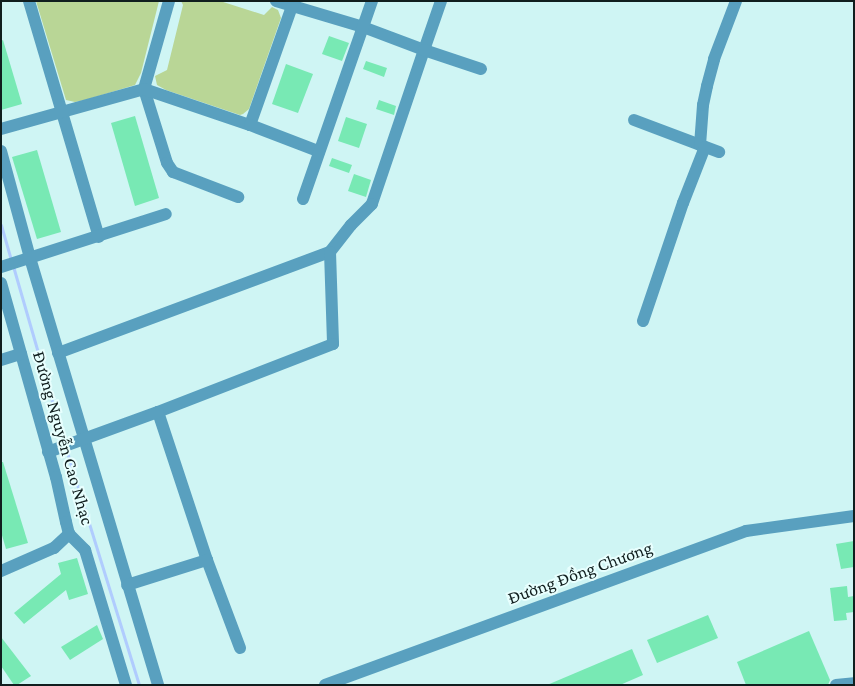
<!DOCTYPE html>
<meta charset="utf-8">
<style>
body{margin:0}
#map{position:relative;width:855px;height:686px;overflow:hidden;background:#cff5f4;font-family:"Crimson Pro",serif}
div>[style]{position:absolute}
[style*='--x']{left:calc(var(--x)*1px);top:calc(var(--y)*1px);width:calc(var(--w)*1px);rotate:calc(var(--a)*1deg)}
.green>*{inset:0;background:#b9d696}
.stream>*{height:3px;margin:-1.5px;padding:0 1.5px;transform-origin:1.5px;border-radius:1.5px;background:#b0ccfe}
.building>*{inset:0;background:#78e9b4}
.minor>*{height:12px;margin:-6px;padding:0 6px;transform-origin:6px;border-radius:6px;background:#59a0bf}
span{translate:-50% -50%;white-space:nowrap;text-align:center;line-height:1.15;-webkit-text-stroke:4px #e8fffe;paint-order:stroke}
.street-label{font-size:18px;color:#101e1e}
.frame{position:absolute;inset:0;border:2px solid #101e1e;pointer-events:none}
</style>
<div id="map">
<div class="green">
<i style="clip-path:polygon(36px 1px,159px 1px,141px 73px,135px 85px,85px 100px,75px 102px,66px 100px)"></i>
<i style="clip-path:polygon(181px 1px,220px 1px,264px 15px,272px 7px,278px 10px,281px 18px,249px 109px,243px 114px,240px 115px,166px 90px,157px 85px,155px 76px,167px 70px,183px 5px)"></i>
</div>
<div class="stream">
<i style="--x:1;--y:225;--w:36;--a:74"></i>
<i style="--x:13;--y:266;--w:184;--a:73.9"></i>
<i style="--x:66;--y:449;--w:247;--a:72.8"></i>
</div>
<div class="building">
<i style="clip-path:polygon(329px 36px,349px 43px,342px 61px,322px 54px)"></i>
<i style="clip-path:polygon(3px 40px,22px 104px,1px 110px,1px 41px)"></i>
<i style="clip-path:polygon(366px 61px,387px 68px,384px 77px,363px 69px)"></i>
<i style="clip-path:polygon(286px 64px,313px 74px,298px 113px,272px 104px)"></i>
<i style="clip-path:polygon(379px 100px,396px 106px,394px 115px,376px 109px)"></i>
<i style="clip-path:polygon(135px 116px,159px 198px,135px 206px,111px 123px)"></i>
<i style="clip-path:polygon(346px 117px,367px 124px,359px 148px,338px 141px)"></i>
<i style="clip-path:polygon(37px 150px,61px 232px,37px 239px,12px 157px)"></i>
<i style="clip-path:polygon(332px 158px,352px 165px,349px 173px,329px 166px)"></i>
<i style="clip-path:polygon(354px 174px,371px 180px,366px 197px,348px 191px)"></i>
<i style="clip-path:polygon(1px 462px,3px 462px,28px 543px,6px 549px,1px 532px)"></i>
<i style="clip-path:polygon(854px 541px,854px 567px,841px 569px,836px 544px)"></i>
<i style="clip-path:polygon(77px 558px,88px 594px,69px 600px,66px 590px,24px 624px,14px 613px,61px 574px,58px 563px)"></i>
<i style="clip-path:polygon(847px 586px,848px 597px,854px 596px,854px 612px,846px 613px,847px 620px,834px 621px,830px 588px)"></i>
<i style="clip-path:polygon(708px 615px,718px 638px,657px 663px,647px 640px)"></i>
<i style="clip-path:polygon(97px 625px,103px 639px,70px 660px,61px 647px)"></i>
<i style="clip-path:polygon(809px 631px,830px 680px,828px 685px,746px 685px,737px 662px)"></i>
<i style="clip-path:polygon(1px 637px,31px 676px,17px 685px,14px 685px,1px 666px)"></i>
<i style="clip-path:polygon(632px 649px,643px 675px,620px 685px,547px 685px)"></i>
</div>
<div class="minor">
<i style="--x:29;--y:1;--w:246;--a:73.5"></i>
<i style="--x:169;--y:1;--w:91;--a:105.9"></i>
<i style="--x:144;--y:89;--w:77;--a:72.7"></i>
<i style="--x:167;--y:163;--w:11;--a:56"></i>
<i style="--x:173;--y:172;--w:70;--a:21"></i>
<i style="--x:276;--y:1;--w:91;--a:16.6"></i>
<i style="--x:363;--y:27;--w:65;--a:20.7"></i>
<i style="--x:424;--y:50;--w:163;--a:108.7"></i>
<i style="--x:372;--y:204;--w:30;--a:135"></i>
<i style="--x:351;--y:225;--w:34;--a:128"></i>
<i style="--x:441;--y:1;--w:52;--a:109.1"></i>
<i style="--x:424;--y:50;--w:60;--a:18.4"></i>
<i style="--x:634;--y:120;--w:91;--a:20.6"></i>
<i style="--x:250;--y:125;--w:132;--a:-70.5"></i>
<i style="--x:1;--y:129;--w:148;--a:-15.6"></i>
<i style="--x:144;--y:89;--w:112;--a:18.8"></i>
<i style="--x:250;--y:125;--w:73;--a:20.9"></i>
<i style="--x:700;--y:145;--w:40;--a:-85.7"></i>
<i style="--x:703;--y:105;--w:19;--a:-78"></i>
<i style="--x:707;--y:86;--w:28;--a:-75"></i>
<i style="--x:714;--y:59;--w:62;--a:-69.2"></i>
<i style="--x:1;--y:151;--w:111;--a:74.8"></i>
<i style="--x:30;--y:258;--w:446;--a:73.3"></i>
<i style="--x:303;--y:199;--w:210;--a:-70.8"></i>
<i style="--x:1;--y:267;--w:173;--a:-17.8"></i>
<i style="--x:1;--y:283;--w:202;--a:74.2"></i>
<i style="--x:56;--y:477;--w:46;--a:77.5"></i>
<i style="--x:66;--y:522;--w:12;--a:76"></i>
<i style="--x:69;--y:534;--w:23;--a:45"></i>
<i style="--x:85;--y:550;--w:141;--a:73.1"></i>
<i style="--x:643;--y:321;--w:125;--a:-71.3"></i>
<i style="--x:683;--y:203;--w:60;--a:-68.6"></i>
<i style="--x:58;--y:353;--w:290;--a:-20.4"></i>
<i style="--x:330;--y:252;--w:92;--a:88.1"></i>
<i style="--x:333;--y:344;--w:188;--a:158.8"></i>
<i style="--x:158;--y:412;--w:156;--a:71.7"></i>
<i style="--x:207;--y:560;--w:94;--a:69.4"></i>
<i style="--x:1;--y:360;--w:21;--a:-17"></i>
<i style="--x:48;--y:452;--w:117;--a:-20"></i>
<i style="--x:1;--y:571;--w:58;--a:-23.5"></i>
<i style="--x:54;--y:548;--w:21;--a:-43"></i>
<i style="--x:127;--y:585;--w:84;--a:-17.4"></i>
<i style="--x:325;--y:685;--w:448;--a:-20.1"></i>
<i style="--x:746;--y:531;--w:109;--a:-7.9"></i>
<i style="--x:836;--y:685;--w:18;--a:-6"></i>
</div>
<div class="street-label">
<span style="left:63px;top:438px;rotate:74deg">Đường Nguyễn Cao Nhạc</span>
<span style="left:580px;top:573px;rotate:-20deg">Đường Đồng Chương</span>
</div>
<div class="frame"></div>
</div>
